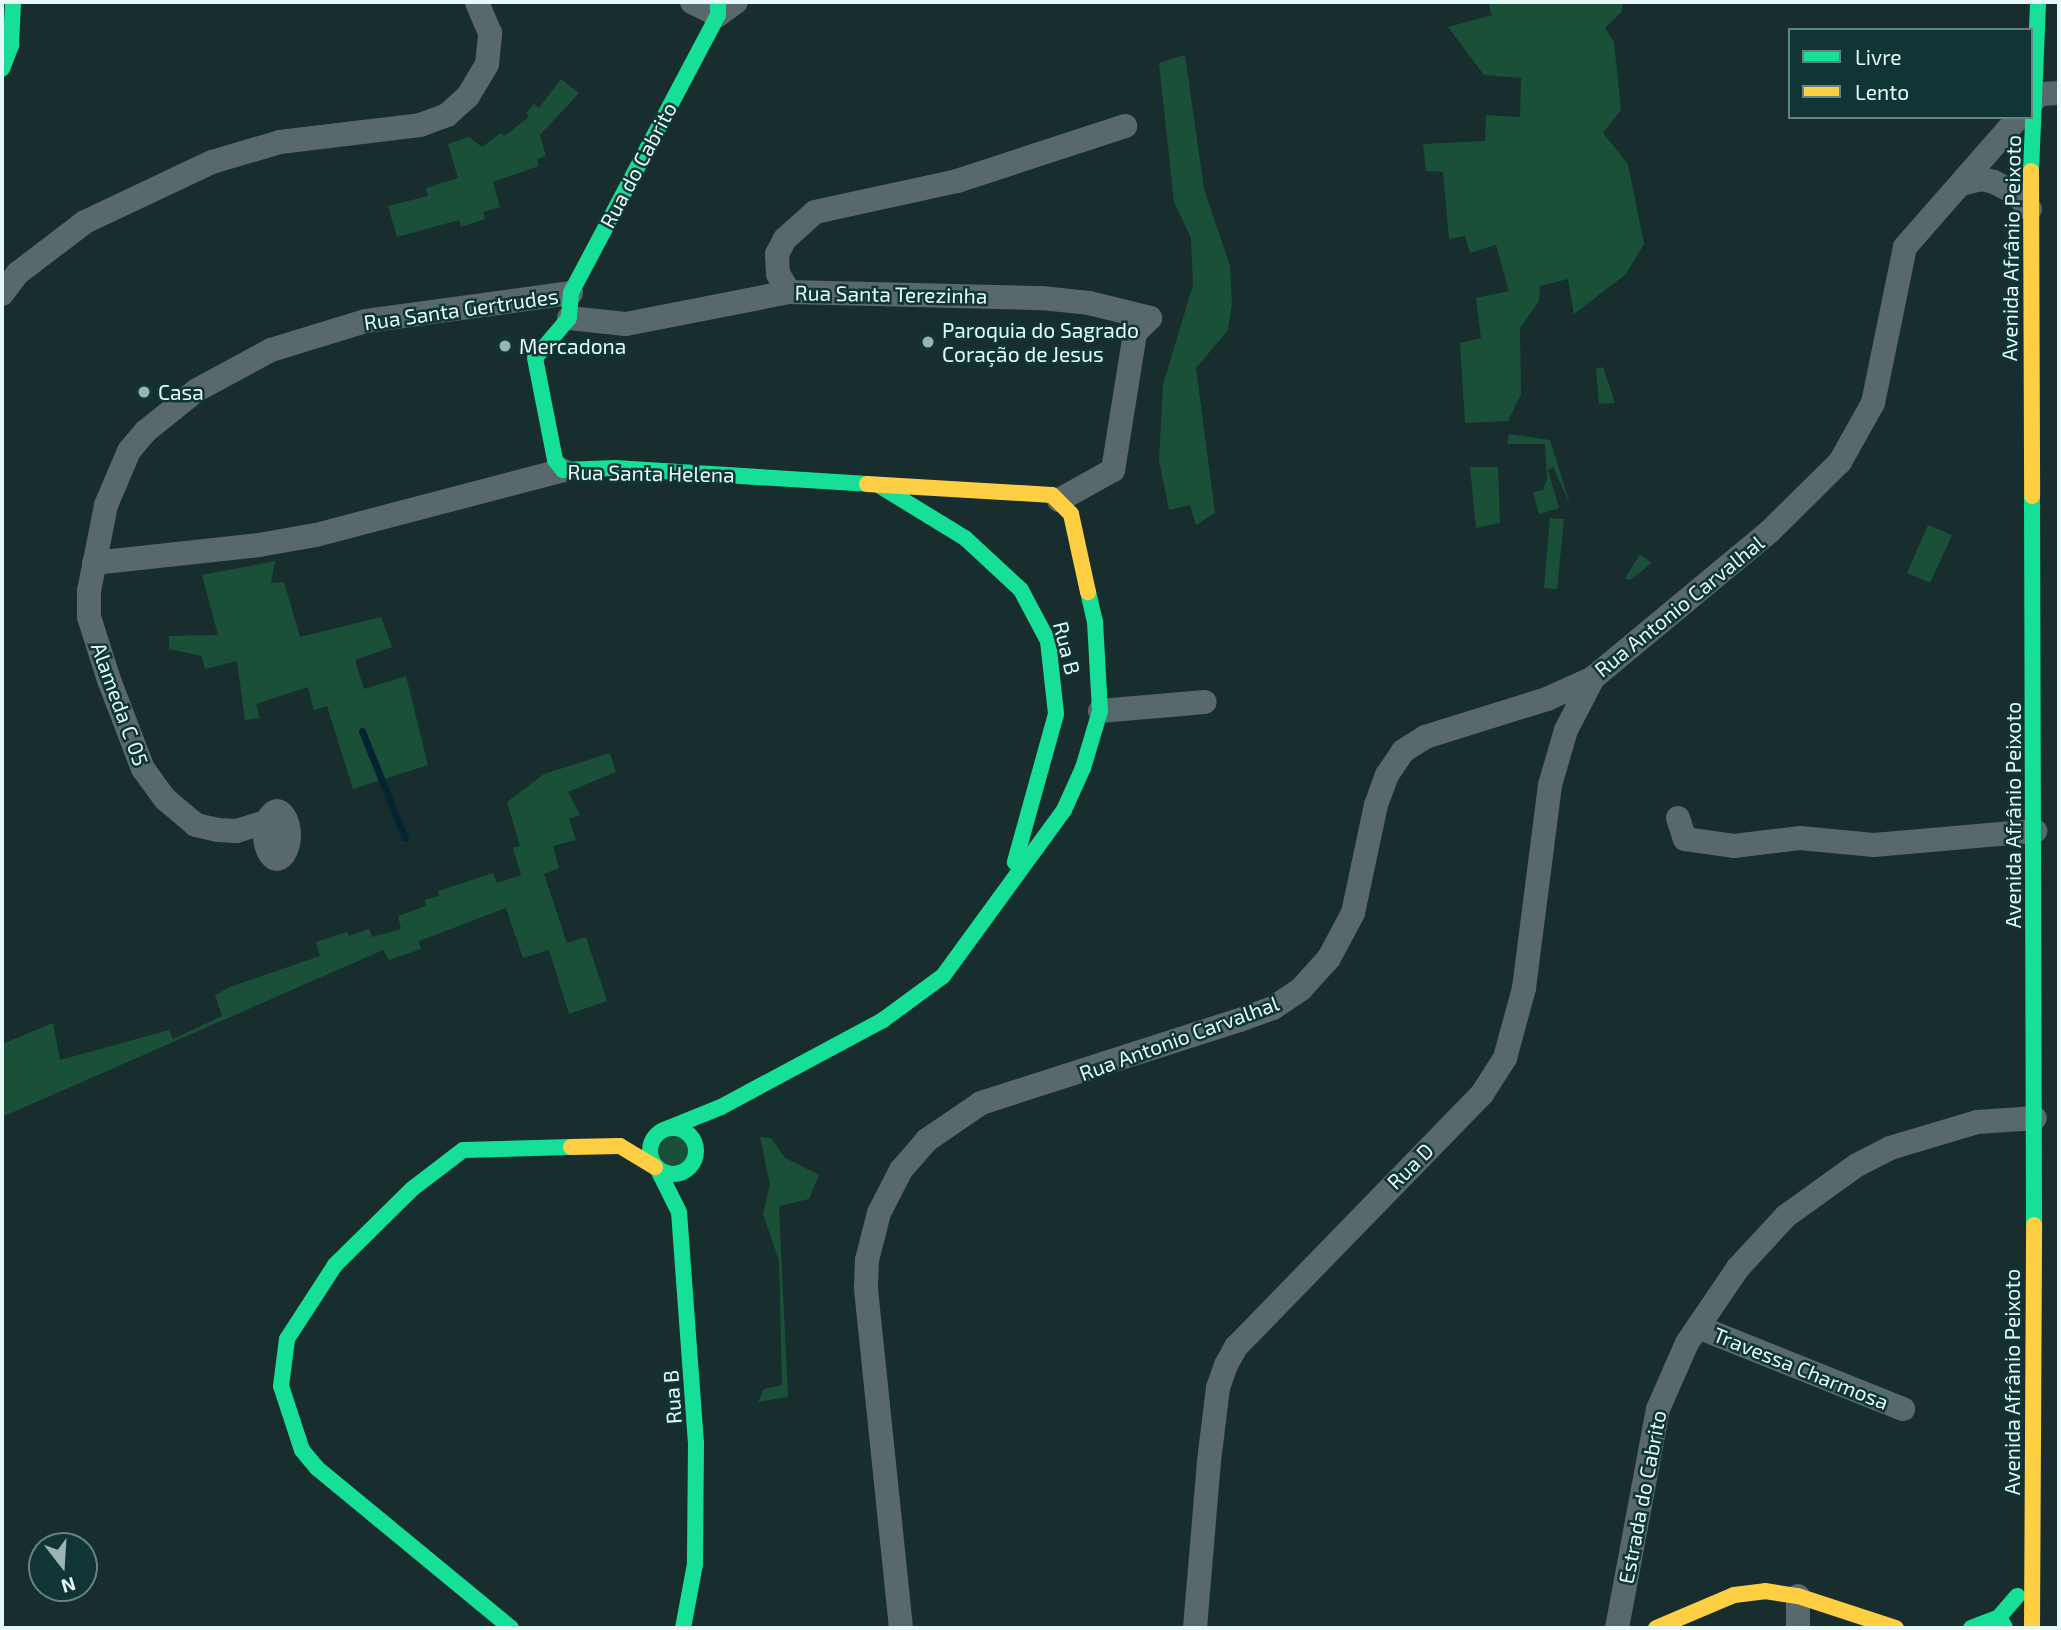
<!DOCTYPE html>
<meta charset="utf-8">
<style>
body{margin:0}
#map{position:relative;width:2061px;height:1630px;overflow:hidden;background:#182d2d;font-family:"Exo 2",sans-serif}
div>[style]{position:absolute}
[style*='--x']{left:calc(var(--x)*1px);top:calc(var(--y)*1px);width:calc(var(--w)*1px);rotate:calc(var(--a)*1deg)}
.green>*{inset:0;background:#1b5038}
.round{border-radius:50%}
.stream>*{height:7px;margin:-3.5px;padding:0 3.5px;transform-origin:3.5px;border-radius:3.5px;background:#052432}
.street>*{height:24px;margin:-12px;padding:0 12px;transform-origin:12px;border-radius:12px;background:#58686c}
.street>.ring{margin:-12px;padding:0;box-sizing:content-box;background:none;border:24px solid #58686c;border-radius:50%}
.fast>*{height:16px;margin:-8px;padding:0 8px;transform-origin:8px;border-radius:8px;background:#16e098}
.fast>.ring{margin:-8px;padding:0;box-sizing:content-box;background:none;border:16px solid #16e098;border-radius:50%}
.slow>*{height:16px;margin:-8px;padding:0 8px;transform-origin:8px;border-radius:8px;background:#ffcf43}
.dots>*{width:19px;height:19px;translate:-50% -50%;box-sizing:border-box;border:4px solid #103535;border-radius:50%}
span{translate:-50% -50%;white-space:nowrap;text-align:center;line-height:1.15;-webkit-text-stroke:5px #103535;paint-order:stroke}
.street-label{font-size:21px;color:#e5f9f9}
.poi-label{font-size:21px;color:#e5f9f9}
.left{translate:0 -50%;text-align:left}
.frame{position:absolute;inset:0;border:4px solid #e5f9f9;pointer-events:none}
.legend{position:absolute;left:1788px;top:28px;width:245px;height:91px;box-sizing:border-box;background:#103535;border:2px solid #658383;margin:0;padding:9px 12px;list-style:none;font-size:21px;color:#e5f9f9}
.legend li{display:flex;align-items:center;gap:14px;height:35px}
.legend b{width:35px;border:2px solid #658383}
.north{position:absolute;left:28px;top:1532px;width:70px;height:70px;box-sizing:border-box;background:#103535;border:2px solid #658383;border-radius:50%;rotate:163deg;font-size:19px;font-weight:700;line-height:28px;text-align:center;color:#e5f9f9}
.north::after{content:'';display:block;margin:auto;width:24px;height:32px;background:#9db2b2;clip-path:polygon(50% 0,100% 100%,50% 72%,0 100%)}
</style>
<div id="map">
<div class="green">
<i style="clip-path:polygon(1488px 2px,1623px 2px,1622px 11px,1605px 28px,1614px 42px,1621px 110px,1603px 133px,1628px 164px,1644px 244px,1625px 275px,1574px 314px,1568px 279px,1540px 286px,1539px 301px,1520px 328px,1521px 394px,1508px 421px,1465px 423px,1460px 343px,1481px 338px,1476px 298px,1509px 291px,1496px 245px,1470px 253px,1465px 236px,1449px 239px,1443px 172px,1426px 171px,1423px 144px,1485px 141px,1486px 115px,1520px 117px,1521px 78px,1484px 75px,1448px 27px,1492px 15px)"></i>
<i style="clip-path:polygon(1185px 55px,1204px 189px,1230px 266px,1232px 304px,1228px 330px,1196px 368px,1215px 513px,1196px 525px,1190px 505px,1169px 510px,1159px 460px,1163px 385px,1193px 285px,1191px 238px,1174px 202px,1159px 63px)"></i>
<i style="clip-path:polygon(561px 79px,579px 93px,540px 135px,546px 156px,537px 159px,539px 166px,493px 182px,500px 207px,483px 212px,485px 219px,461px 227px,459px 220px,397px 237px,388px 206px,428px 196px,426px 188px,458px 178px,448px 144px,469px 137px,482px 147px,501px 133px,504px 136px,529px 117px,526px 113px,534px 104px,539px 108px)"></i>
<i style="clip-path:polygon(1603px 367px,1615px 403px,1599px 404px,1596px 369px)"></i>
<i style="clip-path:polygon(1509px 434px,1550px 440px,1570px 504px,1553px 467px,1548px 470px,1559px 508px,1539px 514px,1533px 492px,1543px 490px,1547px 479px,1545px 444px,1507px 444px)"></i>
<i style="clip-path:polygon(1470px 467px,1498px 467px,1500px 523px,1476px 528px)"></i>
<i style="clip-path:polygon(1550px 518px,1564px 519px,1557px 589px,1544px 588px)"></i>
<i style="clip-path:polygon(1928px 525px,1952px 535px,1930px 583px,1907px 573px)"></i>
<i style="clip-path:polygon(1640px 554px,1652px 563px,1630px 580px,1625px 578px)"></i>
<i style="clip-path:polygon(275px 561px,271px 583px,284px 582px,300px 637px,381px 617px,392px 647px,355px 660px,364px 689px,406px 676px,428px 765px,353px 789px,327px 706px,314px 710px,308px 687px,256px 704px,260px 718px,245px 720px,237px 661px,205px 669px,202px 656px,169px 649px,169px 636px,218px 635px,202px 575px)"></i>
<i style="clip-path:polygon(610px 753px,616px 772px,568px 792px,580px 815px,569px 819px,576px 840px,553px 846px,559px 868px,544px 874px,567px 943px,586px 937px,607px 1001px,569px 1014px,549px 950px,523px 958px,506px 908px,419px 941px,421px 949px,389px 960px,383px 950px,2px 1117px,2px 1044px,53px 1023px,60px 1060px,169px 1030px,173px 1039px,222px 1016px,215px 995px,230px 987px,320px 956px,316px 942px,347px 932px,349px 936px,369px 929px,372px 937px,401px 929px,398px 916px,426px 906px,425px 900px,439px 896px,438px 891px,493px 873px,497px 883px,521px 875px,513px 848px,520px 846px,507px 802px,544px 774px)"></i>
<i class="round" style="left:658px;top:1136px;width:32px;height:32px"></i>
<i style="clip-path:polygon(760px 1137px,771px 1138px,785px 1158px,819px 1175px,809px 1199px,779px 1206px,788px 1397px,758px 1402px,764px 1389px,782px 1385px,779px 1261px,763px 1214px,770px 1185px)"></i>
</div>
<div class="stream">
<i style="--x:362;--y:731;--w:115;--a:68.1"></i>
</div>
<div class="street">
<i style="--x:692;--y:2;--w:29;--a:27"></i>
<i style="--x:718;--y:15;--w:22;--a:-36"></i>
<i style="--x:2031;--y:102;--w:13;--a:-39"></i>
<i style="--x:2041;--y:94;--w:18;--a:-3"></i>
<i style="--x:1962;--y:184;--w:20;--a:-15"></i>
<i style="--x:1981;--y:179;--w:13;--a:13"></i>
<i style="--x:1994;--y:182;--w:24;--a:28"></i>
<i style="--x:2015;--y:193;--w:22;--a:47"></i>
<i style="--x:789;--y:292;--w:21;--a:-121"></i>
<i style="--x:778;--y:274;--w:20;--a:-93"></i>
<i style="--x:777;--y:254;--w:17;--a:-62"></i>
<i style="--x:785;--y:239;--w:40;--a:-42"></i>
<i style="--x:815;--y:212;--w:145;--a:-12.3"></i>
<i style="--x:957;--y:181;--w:177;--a:-18.1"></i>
<i style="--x:2;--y:294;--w:26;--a:-53"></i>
<i style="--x:18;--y:273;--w:84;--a:-37.3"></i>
<i style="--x:85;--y:222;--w:140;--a:-25.3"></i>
<i style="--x:212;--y:162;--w:71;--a:-16.4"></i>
<i style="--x:280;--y:142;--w:141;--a:-6.9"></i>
<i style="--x:420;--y:125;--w:29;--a:-20"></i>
<i style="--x:447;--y:115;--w:28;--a:-42"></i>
<i style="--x:468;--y:96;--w:37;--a:-59"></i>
<i style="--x:487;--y:64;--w:31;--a:-84"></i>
<i style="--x:490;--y:33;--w:34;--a:-113"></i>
<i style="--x:569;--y:318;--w:57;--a:6"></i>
<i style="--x:626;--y:324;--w:166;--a:-11.1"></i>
<i style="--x:789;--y:292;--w:252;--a:1.4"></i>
<i style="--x:1041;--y:298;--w:48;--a:5.9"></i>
<i style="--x:1089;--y:303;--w:63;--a:13.8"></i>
<i style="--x:1150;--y:318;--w:21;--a:135"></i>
<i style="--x:1135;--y:333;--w:139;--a:99.1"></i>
<i style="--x:1113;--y:470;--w:62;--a:150.9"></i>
<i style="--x:94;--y:563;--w:166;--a:-6.2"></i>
<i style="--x:259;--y:545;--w:58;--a:-10"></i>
<i style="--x:316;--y:535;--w:255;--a:-14.7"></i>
<i style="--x:1100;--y:711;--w:105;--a:-4.9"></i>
<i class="ring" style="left:265px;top:811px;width:-6px;height:-6px"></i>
<i style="--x:1678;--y:818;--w:22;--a:72"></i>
<i style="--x:1685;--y:839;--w:49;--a:8.1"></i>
<i style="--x:1734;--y:846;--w:66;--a:-6.9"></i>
<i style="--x:1800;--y:838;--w:74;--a:5.4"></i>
<i style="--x:1874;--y:845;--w:162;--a:-5"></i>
<i style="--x:266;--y:822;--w:31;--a:163"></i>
<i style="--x:236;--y:831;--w:18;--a:-177"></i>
<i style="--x:218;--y:830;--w:23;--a:-167"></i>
<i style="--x:196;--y:825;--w:40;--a:-140"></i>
<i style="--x:165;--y:799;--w:37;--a:-126"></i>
<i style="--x:143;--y:769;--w:95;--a:-110.9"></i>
<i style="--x:109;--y:680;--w:66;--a:-107.6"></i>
<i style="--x:89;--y:617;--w:26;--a:-90"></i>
<i style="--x:89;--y:591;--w:88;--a:-78.8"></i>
<i style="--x:106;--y:505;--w:59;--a:-66.9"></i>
<i style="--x:129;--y:451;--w:26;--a:-50"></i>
<i style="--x:146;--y:431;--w:65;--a:-38.8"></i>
<i style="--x:197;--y:390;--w:84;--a:-28.4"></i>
<i style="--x:271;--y:350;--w:99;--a:-17"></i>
<i style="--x:366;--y:321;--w:207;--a:-7.8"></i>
<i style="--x:1698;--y:1327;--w:221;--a:21.8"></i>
<i style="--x:1798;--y:1596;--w:32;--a:90"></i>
<i style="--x:901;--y:1628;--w:343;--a:-95.9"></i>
<i style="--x:866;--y:1287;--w:27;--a:-88"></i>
<i style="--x:867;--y:1260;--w:49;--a:-75.7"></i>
<i style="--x:879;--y:1213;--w:48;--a:-62.9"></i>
<i style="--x:901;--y:1170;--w:40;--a:-49"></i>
<i style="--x:927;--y:1140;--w:65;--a:-34.4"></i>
<i style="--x:981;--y:1103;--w:272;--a:-17.8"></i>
<i style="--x:1240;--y:1020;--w:35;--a:-20"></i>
<i style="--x:1273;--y:1008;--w:34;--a:-34"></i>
<i style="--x:1301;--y:989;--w:42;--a:-47.9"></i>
<i style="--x:1329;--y:958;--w:51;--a:-61.9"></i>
<i style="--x:1353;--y:913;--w:110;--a:-78"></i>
<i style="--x:1376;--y:805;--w:32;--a:-70"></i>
<i style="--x:1387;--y:775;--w:29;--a:-56"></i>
<i style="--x:1403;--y:751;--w:26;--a:-32"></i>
<i style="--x:1425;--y:737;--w:128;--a:-17.3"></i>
<i style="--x:1547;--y:699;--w:51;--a:-24.5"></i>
<i style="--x:1593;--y:678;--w:229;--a:-39.7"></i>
<i style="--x:1769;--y:532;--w:100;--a:-44.6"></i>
<i style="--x:1840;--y:462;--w:68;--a:-60.8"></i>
<i style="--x:1873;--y:403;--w:159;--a:-78.4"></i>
<i style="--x:1905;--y:247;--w:173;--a:-48.8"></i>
<i style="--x:1195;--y:1628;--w:168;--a:-85.2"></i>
<i style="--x:1209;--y:1461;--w:74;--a:-83"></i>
<i style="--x:1218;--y:1388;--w:24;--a:-71"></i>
<i style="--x:1226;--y:1365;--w:21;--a:-61"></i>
<i style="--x:1236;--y:1347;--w:353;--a:-45.8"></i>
<i style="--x:1482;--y:1094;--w:43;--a:-57.4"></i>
<i style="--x:1505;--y:1058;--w:73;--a:-74.8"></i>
<i style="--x:1524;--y:988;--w:205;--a:-82.7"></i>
<i style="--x:1550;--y:785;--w:57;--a:-73.8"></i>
<i style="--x:1566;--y:730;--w:59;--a:-62.6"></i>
<i style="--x:1617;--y:1628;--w:223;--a:-79.4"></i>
<i style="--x:1658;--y:1409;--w:72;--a:-66.3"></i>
<i style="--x:1687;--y:1343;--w:91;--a:-55.8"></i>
<i style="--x:1738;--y:1268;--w:71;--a:-47.3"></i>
<i style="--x:1786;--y:1216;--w:87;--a:-35.7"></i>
<i style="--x:1857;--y:1165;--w:37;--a:-27"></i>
<i style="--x:1890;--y:1148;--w:91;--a:-16.6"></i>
<i style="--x:1977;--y:1122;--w:58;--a:-3.9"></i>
</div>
<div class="fast">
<i style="--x:718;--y:2;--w:13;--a:90"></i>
<i style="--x:718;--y:15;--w:314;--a:117.9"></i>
<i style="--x:571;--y:293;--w:25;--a:95"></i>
<i style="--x:569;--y:318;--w:52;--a:130.4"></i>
<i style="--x:535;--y:358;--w:104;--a:78.9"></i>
<i style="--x:555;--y:460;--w:13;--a:51"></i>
<i style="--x:563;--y:470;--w:52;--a:-2.2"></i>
<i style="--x:615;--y:468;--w:253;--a:3.6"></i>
<i style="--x:2;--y:69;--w:26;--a:-69"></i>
<i style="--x:11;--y:45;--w:43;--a:-87.3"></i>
<i style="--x:2031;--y:171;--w:169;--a:-87.6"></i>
<i style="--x:880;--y:486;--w:100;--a:31.5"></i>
<i style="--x:965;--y:538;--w:76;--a:42.9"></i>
<i style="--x:1021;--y:590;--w:58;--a:62.1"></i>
<i style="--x:1048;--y:641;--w:73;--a:83.7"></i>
<i style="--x:1056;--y:714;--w:154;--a:105.5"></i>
<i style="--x:2032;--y:496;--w:729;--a:89.84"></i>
<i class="ring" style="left:650px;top:1128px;width:30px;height:30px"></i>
<i style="--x:669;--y:1128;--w:56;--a:-22"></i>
<i style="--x:721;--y:1107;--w:184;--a:-28.2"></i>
<i style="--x:883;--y:1020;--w:74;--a:-36.3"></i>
<i style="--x:943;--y:976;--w:205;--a:-53.9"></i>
<i style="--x:1064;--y:810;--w:46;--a:-65.7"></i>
<i style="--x:1083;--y:768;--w:59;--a:-73.4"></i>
<i style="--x:1100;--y:711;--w:89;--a:-93.2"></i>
<i style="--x:1095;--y:622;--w:31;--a:-103"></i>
<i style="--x:657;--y:1168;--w:49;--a:63.4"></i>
<i style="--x:679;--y:1212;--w:232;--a:85.8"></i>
<i style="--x:696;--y:1443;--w:121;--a:90.5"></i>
<i style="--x:695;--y:1564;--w:65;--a:100.6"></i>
<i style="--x:1999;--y:1617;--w:13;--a:61"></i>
<i style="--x:511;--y:1628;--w:251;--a:-140.5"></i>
<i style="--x:317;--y:1468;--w:23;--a:-130"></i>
<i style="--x:302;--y:1450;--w:67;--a:-108.2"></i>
<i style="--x:281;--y:1386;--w:47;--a:-82.7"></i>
<i style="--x:287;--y:1339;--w:88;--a:-57"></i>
<i style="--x:335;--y:1265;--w:108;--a:-44.6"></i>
<i style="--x:412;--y:1189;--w:64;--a:-37.4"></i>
<i style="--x:463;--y:1150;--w:108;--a:-1.6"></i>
<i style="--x:1971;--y:1628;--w:30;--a:-21"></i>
<i style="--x:1999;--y:1617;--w:28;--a:-49"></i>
</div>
<div class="slow">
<i style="--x:2031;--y:171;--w:325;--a:89.8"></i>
<i style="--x:867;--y:484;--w:185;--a:3.4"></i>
<i style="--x:1052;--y:495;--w:27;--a:45"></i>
<i style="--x:1071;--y:514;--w:80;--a:77.7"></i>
<i style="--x:571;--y:1147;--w:49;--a:-1.2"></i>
<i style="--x:620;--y:1146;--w:41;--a:31"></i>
<i style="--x:1656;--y:1628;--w:85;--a:-22.9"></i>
<i style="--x:1734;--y:1595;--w:31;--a:-7"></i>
<i style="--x:1765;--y:1591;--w:33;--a:9"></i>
<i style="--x:1798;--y:1596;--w:103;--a:18.1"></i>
<i style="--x:2032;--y:1628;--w:403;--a:-89.7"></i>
</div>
<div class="dots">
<i style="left:928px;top:342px;background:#9db2b2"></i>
<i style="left:505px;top:346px;background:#9db2b2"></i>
<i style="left:144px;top:392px;background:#9db2b2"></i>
</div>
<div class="street-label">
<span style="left:638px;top:165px;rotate:-62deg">Rua do Cabrito</span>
<span style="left:2011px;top:248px;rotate:-89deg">Avenida Afrânio Peixoto</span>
<span style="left:891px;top:294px;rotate:1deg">Rua Santa Terezinha</span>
<span style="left:461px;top:309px;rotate:-8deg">Rua Santa Gertrudes</span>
<span style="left:651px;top:473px;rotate:1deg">Rua Santa Helena</span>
<span style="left:1679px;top:606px;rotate:-39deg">Rua Antonio Carvalhal</span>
<span style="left:1067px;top:648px;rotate:76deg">Rua B</span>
<span style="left:120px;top:704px;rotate:70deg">Alameda C 05</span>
<span style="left:2013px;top:815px;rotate:-90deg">Avenida Afrânio Peixoto</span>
<span style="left:1179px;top:1038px;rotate:-20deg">Rua Antonio Carvalhal</span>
<span style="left:1410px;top:1166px;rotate:-45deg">Rua D</span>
<span style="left:1801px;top:1368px;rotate:22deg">Travessa Charmosa</span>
<span style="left:2012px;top:1382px;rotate:-90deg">Avenida Afrânio Peixoto</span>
<span style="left:672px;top:1397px;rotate:-94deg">Rua B</span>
<span style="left:1642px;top:1497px;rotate:-79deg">Estrada do Cabrito</span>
</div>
<div class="poi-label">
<span class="left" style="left:942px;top:342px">Paroquia do Sagrado<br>Coração de Jesus</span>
<span class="left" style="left:519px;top:346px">Mercadona</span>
<span class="left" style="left:158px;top:392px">Casa</span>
</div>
<div class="frame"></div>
<ul class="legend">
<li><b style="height:9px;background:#16e098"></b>Livre</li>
<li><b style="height:9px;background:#ffcf43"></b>Lento</li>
</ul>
<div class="north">N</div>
</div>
